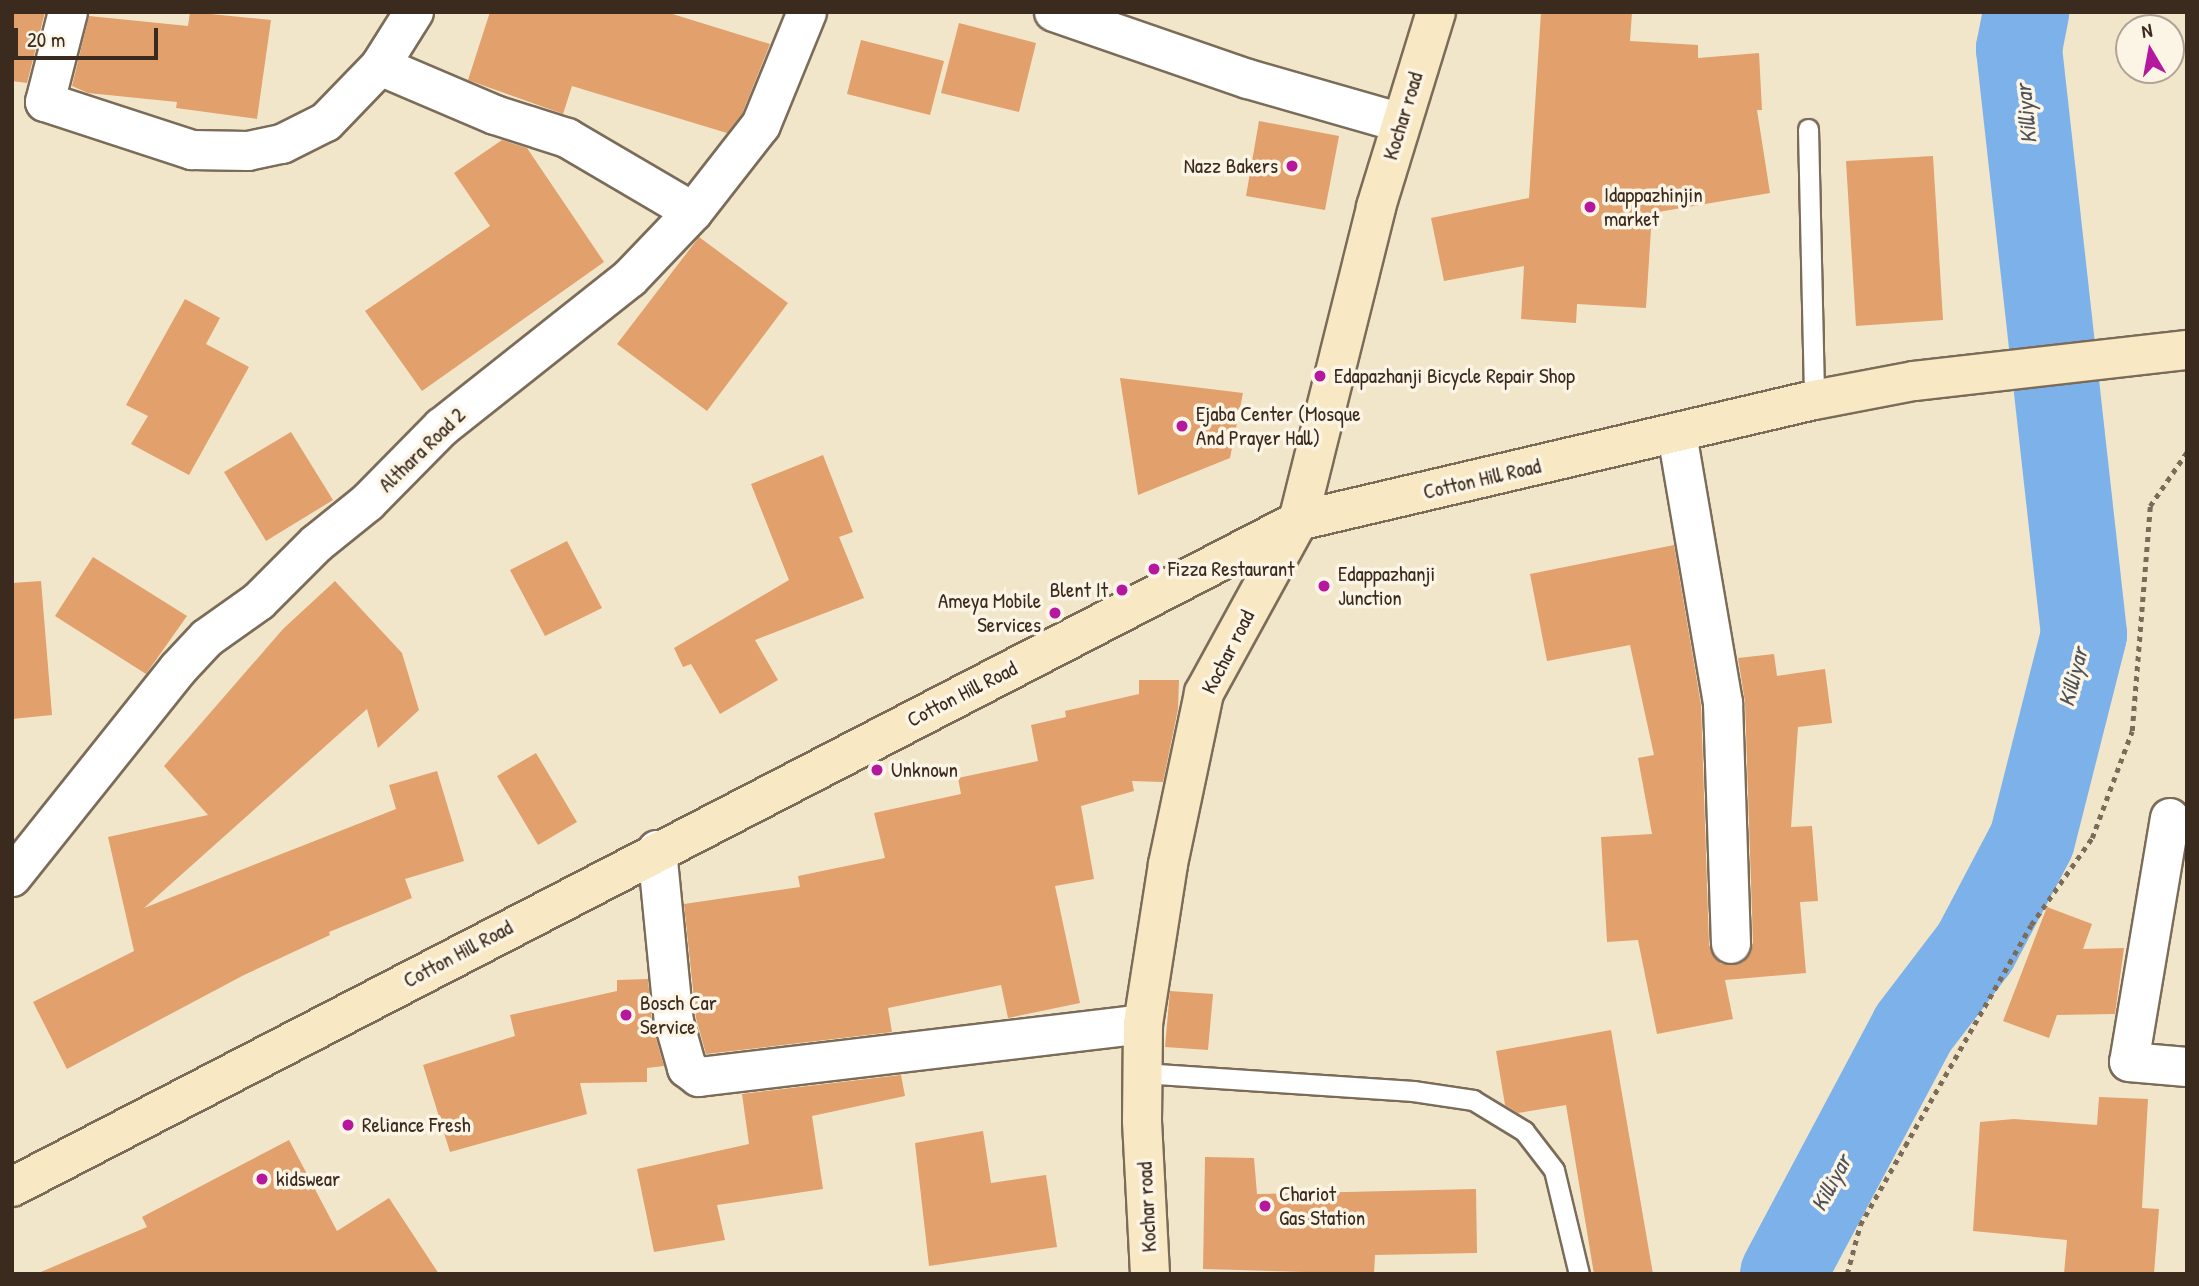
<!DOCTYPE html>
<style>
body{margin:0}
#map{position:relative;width:2199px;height:1286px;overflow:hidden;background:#f2e6ca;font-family:"Patrick Hand",sans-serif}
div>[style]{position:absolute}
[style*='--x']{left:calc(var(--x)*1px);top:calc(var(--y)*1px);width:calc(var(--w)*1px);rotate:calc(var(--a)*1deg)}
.river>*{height:86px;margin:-43px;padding:0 43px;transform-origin:43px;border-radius:43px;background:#7cb1ea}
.building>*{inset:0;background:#e1a06c}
.path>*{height:4.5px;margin-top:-2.25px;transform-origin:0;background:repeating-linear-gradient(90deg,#7b6c5a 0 5px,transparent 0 10px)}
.roads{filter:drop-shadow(2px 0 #7b6c5a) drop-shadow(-2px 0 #7b6c5a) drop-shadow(0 2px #7b6c5a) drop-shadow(0 -2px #7b6c5a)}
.lane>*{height:19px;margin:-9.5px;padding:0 9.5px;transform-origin:9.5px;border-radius:9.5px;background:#fff}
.street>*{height:38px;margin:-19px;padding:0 19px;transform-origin:19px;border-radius:19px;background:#fff}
.secondary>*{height:38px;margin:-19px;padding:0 19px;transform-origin:19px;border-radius:19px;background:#f8e8c3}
.dots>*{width:19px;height:19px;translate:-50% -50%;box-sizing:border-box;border:4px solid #fcf5e5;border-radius:50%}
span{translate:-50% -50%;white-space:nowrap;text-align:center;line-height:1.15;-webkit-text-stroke:7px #fcf5e5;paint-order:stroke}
.street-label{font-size:21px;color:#3b2a1e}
.poi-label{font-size:21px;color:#3b2a1e}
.right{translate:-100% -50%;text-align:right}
.left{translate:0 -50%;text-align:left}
.water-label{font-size:23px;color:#4e525b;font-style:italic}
.frame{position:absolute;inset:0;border:14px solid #3b2a1e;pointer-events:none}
.north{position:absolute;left:2115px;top:14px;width:70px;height:70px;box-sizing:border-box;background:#fcf5e5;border:2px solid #afa495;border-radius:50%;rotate:350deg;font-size:19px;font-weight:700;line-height:28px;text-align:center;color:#3b2a1e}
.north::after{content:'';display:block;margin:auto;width:24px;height:32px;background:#b5179e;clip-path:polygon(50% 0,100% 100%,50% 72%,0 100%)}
.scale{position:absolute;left:14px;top:28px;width:144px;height:32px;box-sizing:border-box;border:4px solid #3b2a1e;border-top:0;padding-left:9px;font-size:21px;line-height:24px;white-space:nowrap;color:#3b2a1e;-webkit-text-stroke:5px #fcf5e5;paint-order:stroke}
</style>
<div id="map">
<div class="river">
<i style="--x:1783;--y:1274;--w:277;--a:-62"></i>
<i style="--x:1913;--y:1029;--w:102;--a:-52.6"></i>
<i style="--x:1975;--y:948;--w:122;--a:-62.2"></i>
<i style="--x:2032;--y:840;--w:212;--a:-75.8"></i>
<i style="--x:2084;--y:634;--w:589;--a:-96.34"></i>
<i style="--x:2019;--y:49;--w:38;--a:-79"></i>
</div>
<div class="building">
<i style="clip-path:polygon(12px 12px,45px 12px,27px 83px,12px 81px)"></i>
<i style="clip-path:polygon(190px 12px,271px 20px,257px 119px,176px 108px,177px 102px,88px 93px,72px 86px,89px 16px,188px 26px)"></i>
<i style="clip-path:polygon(490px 12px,666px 12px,770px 44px,742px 114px,727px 133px,572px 86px,563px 114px,468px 80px)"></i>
<i style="clip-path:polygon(1541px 12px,1632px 12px,1630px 41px,1698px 45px,1698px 58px,1759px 53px,1762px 110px,1757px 110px,1770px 193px,1652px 213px,1646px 308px,1577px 304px,1576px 323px,1521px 319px,1524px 266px,1444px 281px,1431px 218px,1529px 198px)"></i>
<i style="clip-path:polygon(959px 23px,1036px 43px,1019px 112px,941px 93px)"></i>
<i style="clip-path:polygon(861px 40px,944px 61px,930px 115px,847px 94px)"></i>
<i style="clip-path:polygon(1259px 121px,1339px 136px,1325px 210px,1246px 196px)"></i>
<i style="clip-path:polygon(502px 140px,527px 148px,604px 262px,422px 391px,365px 311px,490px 226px,454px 173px)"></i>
<i style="clip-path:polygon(1933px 156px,1943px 320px,1856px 326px,1846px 161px)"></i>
<i style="clip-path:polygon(699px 237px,788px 303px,707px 411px,617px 344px)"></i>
<i style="clip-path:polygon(185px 299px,220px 318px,206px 344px,249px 367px,189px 475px,131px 444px,148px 416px,126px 405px)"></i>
<i style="clip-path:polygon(1120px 378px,1243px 393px,1230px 458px,1138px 495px)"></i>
<i style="clip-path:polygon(291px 432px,333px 500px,266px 541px,224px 472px)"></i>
<i style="clip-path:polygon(823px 455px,853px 532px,839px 537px,864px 598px,755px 640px,778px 680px,720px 714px,691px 664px,683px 667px,674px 648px,789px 580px,751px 484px)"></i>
<i style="clip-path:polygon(567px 541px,602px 608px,545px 636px,510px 570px)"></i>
<i style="clip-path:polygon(1674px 545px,1701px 705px,1709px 945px,1721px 964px,1743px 962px,1753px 943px,1745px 702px,1738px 658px,1774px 654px,1777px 676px,1825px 669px,1832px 723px,1798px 727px,1791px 827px,1812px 826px,1818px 901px,1800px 902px,1806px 973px,1725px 980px,1733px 1019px,1657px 1034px,1638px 940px,1607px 942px,1601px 837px,1652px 834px,1638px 758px,1654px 755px,1630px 645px,1547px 661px,1530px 574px)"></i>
<i style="clip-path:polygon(93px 557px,187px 616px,146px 674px,55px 616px)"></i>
<i style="clip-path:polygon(41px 581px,52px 715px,12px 719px,12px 583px)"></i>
<i style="clip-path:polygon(335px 581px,402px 653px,419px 710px,378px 748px,367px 709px,144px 908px,396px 809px,389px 785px,437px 771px,464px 861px,405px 879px,412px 898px,329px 932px,330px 935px,244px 975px,67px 1069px,33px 1002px,134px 951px,108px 837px,208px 815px,164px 766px,283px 629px)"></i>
<i style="clip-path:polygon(1139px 680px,1179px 680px,1178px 709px,1163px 782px,1132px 781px,1134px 791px,1081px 806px,1094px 879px,1055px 886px,1080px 1003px,1008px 1018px,1001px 985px,888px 1008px,892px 1032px,706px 1054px,696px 1018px,684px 904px,800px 887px,798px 876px,885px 858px,874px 813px,961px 794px,958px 778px,1038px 761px,1031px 725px,1066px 717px,1065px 711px,1139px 694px)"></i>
<i style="clip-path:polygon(536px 753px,577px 822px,538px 845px,497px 776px)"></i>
<i style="clip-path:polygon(2047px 907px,2092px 924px,2083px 949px,2124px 948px,2115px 1014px,2057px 1015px,2049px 1038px,2003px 1021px)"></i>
<i style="clip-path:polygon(648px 979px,652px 1024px,664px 1066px,647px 1068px,647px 1082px,580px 1083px,587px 1114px,450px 1152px,423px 1065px,515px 1036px,510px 1015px,617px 991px,617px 980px)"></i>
<i style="clip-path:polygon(1170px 991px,1213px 994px,1208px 1050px,1165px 1047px)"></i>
<i style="clip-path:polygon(1611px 1030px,1653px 1274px,1594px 1274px,1566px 1105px,1518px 1113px,1505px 1105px,1496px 1051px)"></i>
<i style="clip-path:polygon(901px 1075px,905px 1096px,812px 1116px,823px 1189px,717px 1205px,725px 1240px,654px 1252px,637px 1169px,749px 1144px,742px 1094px)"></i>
<i style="clip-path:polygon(2099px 1097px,2148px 1099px,2142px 1208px,2159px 1209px,2154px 1274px,2064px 1274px,2067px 1240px,1973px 1231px,1980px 1122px,2014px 1119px,2097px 1125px)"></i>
<i style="clip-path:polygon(983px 1131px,991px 1183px,1046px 1175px,1057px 1247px,929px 1266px,915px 1143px)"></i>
<i style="clip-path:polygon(289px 1140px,337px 1231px,389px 1198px,439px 1274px,36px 1274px,147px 1227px,142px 1217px)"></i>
<i style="clip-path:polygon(1205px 1157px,1254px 1158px,1257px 1194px,1476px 1189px,1477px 1253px,1375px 1255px,1374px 1274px,1203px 1269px)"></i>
</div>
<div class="path">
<i style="--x:1847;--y:1274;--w:51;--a:-75.1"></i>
<i style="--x:1860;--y:1225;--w:91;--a:-60.3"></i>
<i style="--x:1905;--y:1146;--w:254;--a:-60.3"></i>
<i style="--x:2031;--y:925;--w:106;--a:-55"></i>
<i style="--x:2092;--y:838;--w:114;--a:-69.5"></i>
<i style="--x:2132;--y:731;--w:226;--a:-85.4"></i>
<i style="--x:2150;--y:506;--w:65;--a:-55.6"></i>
</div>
<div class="roads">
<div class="lane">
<i style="--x:1808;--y:129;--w:271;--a:88.7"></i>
<i style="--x:1142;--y:1073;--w:272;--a:3.8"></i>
<i style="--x:1413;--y:1091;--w:61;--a:8.5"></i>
<i style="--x:1473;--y:1100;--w:60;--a:31.3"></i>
<i style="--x:1524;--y:1131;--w:49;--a:52.4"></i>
<i style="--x:1554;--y:1170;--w:107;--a:76.5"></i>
</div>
<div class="street">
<i style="--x:68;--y:12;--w:93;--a:104.3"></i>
<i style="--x:45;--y:102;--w:155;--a:18.1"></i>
<i style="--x:192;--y:150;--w:56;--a:1"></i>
<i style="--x:248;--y:151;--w:35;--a:-12"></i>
<i style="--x:282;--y:144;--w:49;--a:-26.6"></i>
<i style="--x:326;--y:122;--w:78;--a:-46"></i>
<i style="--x:414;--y:12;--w:64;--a:122.2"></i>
<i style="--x:380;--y:66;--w:125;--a:23.1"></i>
<i style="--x:495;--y:115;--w:76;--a:17.7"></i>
<i style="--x:567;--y:138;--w:146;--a:30.4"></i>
<i style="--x:1054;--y:12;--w:205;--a:19.1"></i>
<i style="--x:1248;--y:79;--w:159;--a:16"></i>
<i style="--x:1677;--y:434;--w:273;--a:80.3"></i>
<i style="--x:1723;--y:703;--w:241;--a:88.1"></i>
<i style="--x:2170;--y:818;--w:247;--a:99.5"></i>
<i style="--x:2129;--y:1062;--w:58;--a:4.9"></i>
<i style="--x:657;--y:850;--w:173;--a:84.4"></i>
<i style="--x:674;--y:1022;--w:48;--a:74.2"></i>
<i style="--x:687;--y:1068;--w:15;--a:37"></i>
<i style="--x:699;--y:1077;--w:447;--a:-6.8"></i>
<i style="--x:12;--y:877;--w:266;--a:-51.4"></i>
<i style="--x:178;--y:669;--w:42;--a:-46.9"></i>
<i style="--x:207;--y:638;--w:64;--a:-35.4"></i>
<i style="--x:259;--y:601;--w:81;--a:-45"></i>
<i style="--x:316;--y:544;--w:67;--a:-38.9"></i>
<i style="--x:368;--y:502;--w:105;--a:-45.4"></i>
<i style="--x:442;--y:427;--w:240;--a:-38.4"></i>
<i style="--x:630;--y:278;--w:91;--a:-46.3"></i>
<i style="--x:693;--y:212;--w:110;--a:-52"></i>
<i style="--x:761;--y:125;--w:122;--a:-67.8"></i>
</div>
<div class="secondary">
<i style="--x:12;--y:1187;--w:1448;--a:-27.38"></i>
<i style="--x:1298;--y:521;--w:530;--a:-13.2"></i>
<i style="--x:1814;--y:400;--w:102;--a:-10.8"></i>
<i style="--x:1914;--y:381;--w:275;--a:-6.5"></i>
<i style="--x:1150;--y:1274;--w:153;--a:-93"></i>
<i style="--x:1142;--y:1121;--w:97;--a:-89.4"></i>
<i style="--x:1143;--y:1024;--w:162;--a:-81.1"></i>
<i style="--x:1168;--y:864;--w:175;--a:-78.1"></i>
<i style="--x:1204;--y:693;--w:196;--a:-61.3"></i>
<i style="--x:1298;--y:521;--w:324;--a:-76"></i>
<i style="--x:1376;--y:207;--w:204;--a:-72.9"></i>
</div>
</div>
<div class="dots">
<i style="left:1292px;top:166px;background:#b5179e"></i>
<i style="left:1590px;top:207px;background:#b5179e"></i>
<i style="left:1320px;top:376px;background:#b5179e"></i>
<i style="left:1182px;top:426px;background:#b5179e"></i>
<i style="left:1154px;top:569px;background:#b5179e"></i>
<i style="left:1324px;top:586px;background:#b5179e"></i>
<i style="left:1122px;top:590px;background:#b5179e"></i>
<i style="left:1055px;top:613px;background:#b5179e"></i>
<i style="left:877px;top:770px;background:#b5179e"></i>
<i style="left:626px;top:1015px;background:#b5179e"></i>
<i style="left:348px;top:1125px;background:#b5179e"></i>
<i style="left:262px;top:1179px;background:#b5179e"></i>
<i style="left:1265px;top:1206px;background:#b5179e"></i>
</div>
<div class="street-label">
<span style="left:1403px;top:116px;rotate:-73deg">Kochar road</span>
<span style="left:422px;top:450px;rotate:-44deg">Althara Road 2</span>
<span style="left:1482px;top:479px;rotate:-13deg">Cotton Hill Road</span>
<span style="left:1228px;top:652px;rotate:-63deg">Kochar road</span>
<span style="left:962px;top:694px;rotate:-27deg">Cotton Hill Road</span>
<span style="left:458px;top:954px;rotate:-28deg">Cotton Hill Road</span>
<span style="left:1147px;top:1207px;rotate:-93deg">Kochar road</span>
</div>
<div class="poi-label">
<span class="right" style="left:1278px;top:166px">Nazz Bakers</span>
<span class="left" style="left:1604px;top:207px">Idappazhinjin<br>market</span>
<span class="left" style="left:1334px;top:376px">Edapazhanji Bicycle Repair Shop</span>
<span class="left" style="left:1196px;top:426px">Ejaba Center (Mosque<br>And Prayer Hall)</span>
<span class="left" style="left:1168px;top:569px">Fizza Restaurant</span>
<span class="left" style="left:1338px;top:586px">Edappazhanji<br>Junction</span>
<span class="right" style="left:1108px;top:590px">Blent It</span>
<span class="right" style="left:1041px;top:613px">Ameya Mobile<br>Services</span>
<span class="left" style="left:891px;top:770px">Unknown</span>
<span class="left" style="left:640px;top:1015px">Bosch Car<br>Service</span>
<span class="left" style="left:362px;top:1125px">Reliance Fresh</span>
<span class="left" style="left:276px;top:1179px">kidswear</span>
<span class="left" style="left:1279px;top:1206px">Chariot<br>Gas Station</span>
</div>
<div class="water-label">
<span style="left:2026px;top:114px;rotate:-96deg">Killiyar</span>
<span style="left:2073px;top:677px;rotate:-76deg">Killiyar</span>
<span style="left:1831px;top:1183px;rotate:-62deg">Killiyar</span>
</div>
<div class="frame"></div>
<div class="north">N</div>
<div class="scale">20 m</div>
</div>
